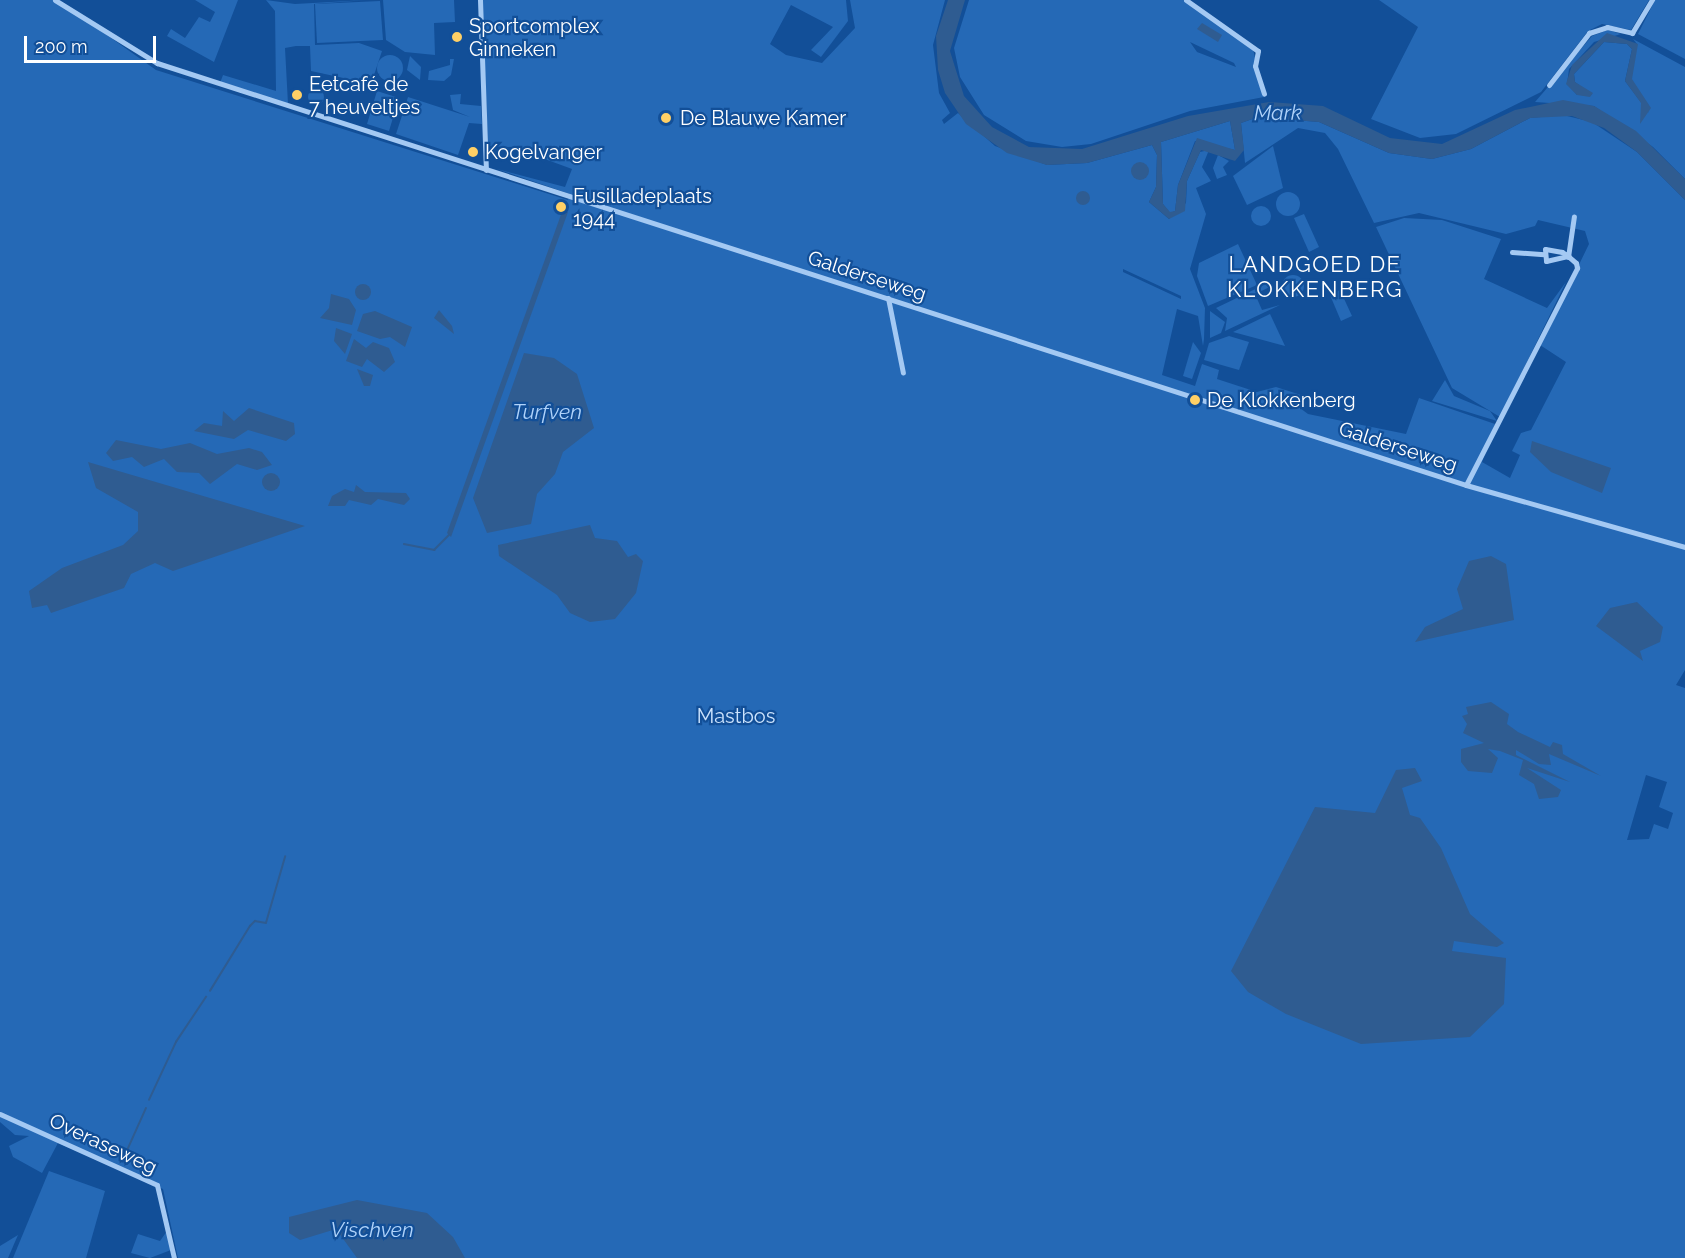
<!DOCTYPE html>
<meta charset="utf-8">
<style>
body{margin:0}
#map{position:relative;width:1685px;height:1258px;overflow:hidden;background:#124f98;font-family:Raleway,sans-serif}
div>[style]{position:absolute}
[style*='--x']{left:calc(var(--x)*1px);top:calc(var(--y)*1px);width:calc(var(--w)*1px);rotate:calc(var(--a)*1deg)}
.green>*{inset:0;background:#2569b6}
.round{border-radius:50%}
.water>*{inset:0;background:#2f5c91}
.stream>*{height:1.5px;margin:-0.75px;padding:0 0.75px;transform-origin:0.75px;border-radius:0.75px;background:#2f5c91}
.minor>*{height:5px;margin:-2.5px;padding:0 2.5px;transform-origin:2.5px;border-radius:2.5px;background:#a4c9f3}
.dots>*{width:16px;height:16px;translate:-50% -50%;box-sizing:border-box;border:3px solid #124f98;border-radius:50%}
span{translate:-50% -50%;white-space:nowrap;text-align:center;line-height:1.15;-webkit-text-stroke:4.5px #124f98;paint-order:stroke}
.poi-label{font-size:20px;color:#fff}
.left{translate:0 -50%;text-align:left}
.street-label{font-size:20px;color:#fff}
.park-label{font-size:20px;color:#cce3fd}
.water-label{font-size:21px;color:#b0d3fa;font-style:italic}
.quarter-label{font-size:22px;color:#fff;letter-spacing:1.5px}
.scale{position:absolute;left:24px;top:36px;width:132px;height:27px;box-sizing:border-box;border:3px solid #fff;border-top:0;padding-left:8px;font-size:18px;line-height:21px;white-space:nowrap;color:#fff;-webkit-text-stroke:4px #124f98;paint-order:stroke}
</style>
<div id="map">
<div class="green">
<i style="clip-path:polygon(evenodd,0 0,58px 0,156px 70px,568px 200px,570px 194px,497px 169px,565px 187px,572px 169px,512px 147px,488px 146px,482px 0,846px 0,848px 21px,821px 57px,811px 50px,833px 27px,791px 5px,770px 44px,786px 55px,822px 63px,855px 28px,850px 0,945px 0,933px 45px,939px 93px,950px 113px,942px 120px,944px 124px,958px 113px,995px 146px,1047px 165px,1087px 163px,1152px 145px,1157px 155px,1156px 187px,1149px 202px,1169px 219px,1186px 203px,1187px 181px,1200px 152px,1209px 150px,1202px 167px,1211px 181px,1196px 188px,1206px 214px,1190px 269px,1205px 308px,1204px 339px,1203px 346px,1198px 316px,1177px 309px,1162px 375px,1195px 386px,1202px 364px,1219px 370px,1217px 379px,1257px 392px,1276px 387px,1301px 395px,1300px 408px,1308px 414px,1406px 434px,1419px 398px,1495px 424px,1482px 462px,1510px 478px,1520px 455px,1512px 451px,1521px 433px,1531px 430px,1566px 362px,1540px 345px,1589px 244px,1585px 231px,1538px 220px,1535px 226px,1506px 234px,1419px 213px,1374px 223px,1338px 149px,1325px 133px,1298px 128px,1245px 163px,1241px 123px,1258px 117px,1319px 122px,1389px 153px,1432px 159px,1471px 149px,1530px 118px,1563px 115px,1592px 122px,1637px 152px,1685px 200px,1685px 670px,1676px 685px,1685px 688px,1685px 1258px,178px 1258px,163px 1189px,58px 1143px,42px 1173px,13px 1157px,9px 1146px,29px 1136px,15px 1135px,0 1122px,0 0,1123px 269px,1181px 296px,1181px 299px,1123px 272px,1123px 269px,0 0,1646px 775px,1667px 782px,1659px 807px,1673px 813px,1668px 829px,1654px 824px,1649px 839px,1627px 840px,1646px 775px)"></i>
<i style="clip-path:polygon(195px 0,238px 0,214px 62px,167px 36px,171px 29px,185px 38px,199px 17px,210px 22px,215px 12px)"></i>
<i style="clip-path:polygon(266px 0,295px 4px,367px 0,314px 4px,315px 45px,359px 43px,382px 51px,371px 84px,311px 71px,310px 46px,296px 46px,285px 48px,288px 104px,220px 83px,223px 75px,276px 91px,275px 11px)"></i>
<i style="clip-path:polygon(383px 0,454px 0,455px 22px,434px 23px,435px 55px,405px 52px,386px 40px)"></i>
<i style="clip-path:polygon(evenodd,969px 0,1183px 0,1253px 49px,1264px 97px,1190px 111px,1091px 144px,1062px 147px,1026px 141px,984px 115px,960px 77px,954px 48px,969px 0,1190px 42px,1234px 63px,1236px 67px,1197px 52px,1190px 42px)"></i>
<i style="clip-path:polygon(1379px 0,1649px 0,1631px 30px,1602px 24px,1588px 31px,1541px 92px,1456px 134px,1420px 138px,1371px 119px,1418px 27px)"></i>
<i style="clip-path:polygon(1655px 0,1685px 0,1685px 59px,1638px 34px)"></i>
<i style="clip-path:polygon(380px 1px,383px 40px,317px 43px,315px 4px)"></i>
<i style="clip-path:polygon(1608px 30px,1621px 34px,1594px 42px,1569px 69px,1567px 84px,1577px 95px,1592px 95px,1575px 82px,1574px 74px,1604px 42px,1627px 44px,1632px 49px,1625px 81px,1649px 113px,1631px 79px,1637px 44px,1633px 39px,1685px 67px,1685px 179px,1653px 147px,1594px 106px,1535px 102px,1592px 36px)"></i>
<i class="round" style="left:377px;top:55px;width:26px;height:26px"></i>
<i style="clip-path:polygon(410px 56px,421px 67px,420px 80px,407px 70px)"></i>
<i style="clip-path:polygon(450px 59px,454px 59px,451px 75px,444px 81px,428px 80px,429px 71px,450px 65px)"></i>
<i class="round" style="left:308px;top:89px;width:16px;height:16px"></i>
<i style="clip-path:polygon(377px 91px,399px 98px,389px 131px,367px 124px)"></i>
<i style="clip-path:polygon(461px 94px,460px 104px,481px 106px,482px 124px,469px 123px,458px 155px,396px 134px,408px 97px,470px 117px,453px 110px,450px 95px)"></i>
<i style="clip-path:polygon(1230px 121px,1235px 150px,1195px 141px,1178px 185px,1175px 211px,1170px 213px,1163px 204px,1161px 142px)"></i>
<i style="clip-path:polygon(1273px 146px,1283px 188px,1247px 205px,1233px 176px)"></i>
<i style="clip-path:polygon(1218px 155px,1229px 161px,1223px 167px,1227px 175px,1217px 179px,1213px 168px)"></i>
<i class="round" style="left:1276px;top:192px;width:24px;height:24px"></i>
<i class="round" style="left:1251px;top:206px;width:20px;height:20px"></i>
<i style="clip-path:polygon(1304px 214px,1319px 247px,1309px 252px,1294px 218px)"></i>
<i style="clip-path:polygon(1404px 218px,1442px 220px,1501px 239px,1484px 279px,1547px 308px,1566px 282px,1500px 417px,1452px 388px,1376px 227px)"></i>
<i style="clip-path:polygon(1238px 244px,1257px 285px,1208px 306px,1197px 276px,1199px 263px)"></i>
<i class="round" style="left:1282px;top:275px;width:22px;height:22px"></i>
<i style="clip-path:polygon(1270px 282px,1272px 286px,1255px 294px,1262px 310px,1280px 305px,1225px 331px,1227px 318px,1216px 308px)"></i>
<i style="clip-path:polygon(1340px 290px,1352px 316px,1341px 321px,1330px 295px)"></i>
<i style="clip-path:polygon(1210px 311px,1225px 322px,1221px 333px,1210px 338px)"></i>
<i style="clip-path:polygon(1270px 314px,1285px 346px,1233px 332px)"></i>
<i style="clip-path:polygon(1229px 336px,1249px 342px,1239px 370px,1204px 360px,1209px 343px)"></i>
<i style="clip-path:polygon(1193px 342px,1201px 353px,1192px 379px,1183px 376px)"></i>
<i style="clip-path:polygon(1445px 380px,1454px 396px,1490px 411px,1497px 421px,1432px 401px)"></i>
<i style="clip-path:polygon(49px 1171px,105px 1191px,86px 1258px,13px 1258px)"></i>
<i style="clip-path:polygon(167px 1231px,171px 1250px,150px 1258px,131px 1253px,138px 1234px,160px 1241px)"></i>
<i style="clip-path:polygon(18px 1235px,8px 1258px,0 1258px,0 1246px)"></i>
</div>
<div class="water">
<i style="clip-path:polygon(evenodd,948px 0,965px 0,950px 51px,964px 96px,992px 127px,1029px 147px,1082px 149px,1188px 116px,1269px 102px,1323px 106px,1390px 138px,1442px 144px,1515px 110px,1563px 100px,1594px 106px,1636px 131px,1685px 179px,1685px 200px,1637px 152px,1604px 128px,1572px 116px,1530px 118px,1471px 149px,1432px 159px,1389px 153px,1319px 122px,1258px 117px,1241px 123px,1244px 150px,1235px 161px,1201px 150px,1187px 181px,1185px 211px,1169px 219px,1149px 202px,1156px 187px,1157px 155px,1152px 145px,1087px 163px,1047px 165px,1007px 153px,966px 124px,945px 93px,938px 70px,936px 36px,948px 0,1230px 121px,1235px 150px,1197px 138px,1178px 185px,1175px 211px,1170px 212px,1163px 204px,1161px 142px,1230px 121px)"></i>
<i style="clip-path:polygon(1202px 23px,1222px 35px,1218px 42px,1197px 29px)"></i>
<i style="clip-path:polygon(1607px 33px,1638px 44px,1632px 79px,1651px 108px,1640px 124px,1641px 103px,1625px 81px,1632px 49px,1627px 44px,1604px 42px,1574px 74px,1575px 82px,1593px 93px,1590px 97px,1577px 95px,1566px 84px,1572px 65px)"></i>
<i class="round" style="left:1131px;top:162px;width:18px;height:18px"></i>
<i class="round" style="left:1076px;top:191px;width:14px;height:14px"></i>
<i style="clip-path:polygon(563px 209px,568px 212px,451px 537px,447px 533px)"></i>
<i class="round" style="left:355px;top:284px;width:16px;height:16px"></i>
<i style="clip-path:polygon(331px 294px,349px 299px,356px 310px,352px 325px,320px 318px,329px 308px)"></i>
<i style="clip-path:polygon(439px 310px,452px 326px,454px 334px,434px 318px)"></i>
<i style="clip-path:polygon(375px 311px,412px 327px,405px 347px,390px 337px,380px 339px,357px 331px,363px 314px)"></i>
<i style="clip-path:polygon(336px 328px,352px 334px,345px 354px,334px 341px)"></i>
<i style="clip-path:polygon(354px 339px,366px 348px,373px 342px,389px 348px,395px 362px,384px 372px,367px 359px,362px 367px,346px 361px)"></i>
<i style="clip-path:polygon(524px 353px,554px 358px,577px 374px,594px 428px,563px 452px,555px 474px,537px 494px,531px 524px,487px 533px,473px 498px)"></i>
<i style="clip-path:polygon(357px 369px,373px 375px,370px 386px,364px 386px)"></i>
<i style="clip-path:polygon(249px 408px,294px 423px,295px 434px,286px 441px,248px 430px,234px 439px,194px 431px,204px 423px,222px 426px,223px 411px,234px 421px)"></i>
<i style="clip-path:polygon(116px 440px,161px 449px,190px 443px,217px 454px,249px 448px,262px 452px,272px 465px,257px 470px,237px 464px,210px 484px,199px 473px,177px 472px,164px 459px,144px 467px,132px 457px,113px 461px,106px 453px)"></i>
<i style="clip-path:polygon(1532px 441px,1611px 468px,1602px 493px,1551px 472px,1530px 452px)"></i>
<i style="clip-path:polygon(88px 462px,271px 516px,305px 526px,173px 571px,155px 563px,131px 574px,124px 588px,51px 613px,47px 605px,32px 608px,29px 591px,62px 568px,123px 545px,138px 531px,138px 512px,96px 488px)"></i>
<i class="round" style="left:262px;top:473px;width:18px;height:18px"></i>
<i style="clip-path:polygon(356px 485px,365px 492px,406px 493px,410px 499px,404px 505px,378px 499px,371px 505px,349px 500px,345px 506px,328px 506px,332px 496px,345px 489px,354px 492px)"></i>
<i style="clip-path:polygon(590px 525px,595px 538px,617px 541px,628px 557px,636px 554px,643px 561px,636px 593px,615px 619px,590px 622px,570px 613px,557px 595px,499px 556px,498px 545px)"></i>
<i style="clip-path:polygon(1491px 556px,1506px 564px,1514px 620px,1415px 642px,1425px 627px,1463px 609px,1457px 589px,1469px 561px)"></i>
<i style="clip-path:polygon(1637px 602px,1663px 627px,1660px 642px,1640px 651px,1643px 661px,1596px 626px,1610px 608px)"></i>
<i style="clip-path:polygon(1491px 702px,1509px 714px,1507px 724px,1518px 732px,1550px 747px,1553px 742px,1562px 745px,1563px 754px,1601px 776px,1549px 754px,1551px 765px,1539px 764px,1516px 750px,1516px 755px,1570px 782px,1527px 768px,1561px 790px,1558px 797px,1539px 799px,1534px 784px,1519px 775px,1523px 760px,1500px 751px,1488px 749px,1498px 758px,1492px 773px,1468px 771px,1461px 762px,1461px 749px,1484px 743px,1463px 733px,1467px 724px,1462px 716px,1468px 714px,1466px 707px)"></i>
<i style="clip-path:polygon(1415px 768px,1422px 781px,1402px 788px,1410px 815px,1420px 818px,1441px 848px,1470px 914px,1504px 943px,1497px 947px,1454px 941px,1452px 951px,1506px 958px,1504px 1004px,1470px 1037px,1361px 1044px,1286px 1014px,1248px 992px,1231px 971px,1315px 807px,1375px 813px,1396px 770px)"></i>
<i style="clip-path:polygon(357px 1200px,427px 1213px,453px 1237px,465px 1258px,357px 1258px,336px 1229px,300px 1240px,289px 1233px,289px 1217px)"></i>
</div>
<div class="stream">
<i style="--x:404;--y:544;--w:31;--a:11"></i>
<i style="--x:434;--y:550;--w:21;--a:-45"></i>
<i style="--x:210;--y:991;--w:76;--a:-58.4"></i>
<i style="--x:250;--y:926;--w:7;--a:-45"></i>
<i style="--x:255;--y:921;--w:11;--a:10"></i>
<i style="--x:266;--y:923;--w:69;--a:-73.9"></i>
<i style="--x:149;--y:1100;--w:64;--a:-65"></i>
<i style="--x:176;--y:1042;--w:54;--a:-56.3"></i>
<i style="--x:125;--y:1155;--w:51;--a:-65.9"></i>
</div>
<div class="minor">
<i style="--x:55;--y:0;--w:120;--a:31.7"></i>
<i style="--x:157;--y:63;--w:1375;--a:17.87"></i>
<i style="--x:1466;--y:485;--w:228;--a:15.8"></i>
<i style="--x:480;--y:0;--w:170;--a:88"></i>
<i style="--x:1186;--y:0;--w:88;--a:35.3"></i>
<i style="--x:1258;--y:51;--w:15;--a:101"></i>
<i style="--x:1255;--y:66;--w:29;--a:72"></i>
<i style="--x:1549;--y:85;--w:66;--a:-52.4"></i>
<i style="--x:1589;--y:33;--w:19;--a:-18"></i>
<i style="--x:1607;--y:27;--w:26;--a:13"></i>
<i style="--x:1632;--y:33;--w:39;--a:-59"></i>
<i style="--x:1512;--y:252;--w:32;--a:4"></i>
<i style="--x:1568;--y:257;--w:41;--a:-81.7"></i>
<i style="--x:888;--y:298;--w:76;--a:78.7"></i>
<i style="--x:1466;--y:485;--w:244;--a:-62.9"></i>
<i style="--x:1577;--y:268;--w:5;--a:-101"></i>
<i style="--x:1576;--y:263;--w:9;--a:-139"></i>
<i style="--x:1569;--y:257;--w:5;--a:-143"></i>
<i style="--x:1565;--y:254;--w:4;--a:-146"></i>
<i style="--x:1562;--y:252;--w:17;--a:-170"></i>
<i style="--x:1545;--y:249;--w:12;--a:85"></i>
<i style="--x:1546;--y:261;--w:23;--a:-13"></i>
<i style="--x:0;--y:1114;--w:172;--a:24.3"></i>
<i style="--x:157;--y:1185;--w:75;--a:76.9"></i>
</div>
<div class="dots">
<i style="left:457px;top:37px;background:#ffd066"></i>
<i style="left:297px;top:95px;background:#ffd066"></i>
<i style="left:666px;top:118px;background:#ffd066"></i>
<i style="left:473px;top:152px;background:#ffd066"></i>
<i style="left:561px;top:207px;background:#ffd066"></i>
<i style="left:1195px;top:400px;background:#ffd066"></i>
</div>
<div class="poi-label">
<span class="left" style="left:469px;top:38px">Sportcomplex<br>Ginneken</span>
<span class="left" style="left:309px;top:96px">Eetcafé de<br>7 heuveltjes</span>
<span class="left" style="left:680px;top:118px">De Blauwe Kamer</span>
<span class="left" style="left:485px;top:152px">Kogelvanger</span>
<span class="left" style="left:573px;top:208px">Fusilladeplaats<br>1944</span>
<span class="left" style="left:1207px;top:400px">De Klokkenberg</span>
</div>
<div class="street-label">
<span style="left:867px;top:276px;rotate:18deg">Galderseweg</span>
<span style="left:1398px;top:447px;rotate:18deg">Galderseweg</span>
<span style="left:103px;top:1144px;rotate:25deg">Overaseweg</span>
</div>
<div class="park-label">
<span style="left:736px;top:716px">Mastbos</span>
</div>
<div class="water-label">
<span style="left:1278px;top:113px;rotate:-1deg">Mark</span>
<span style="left:547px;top:412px">Turfven</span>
<span style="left:372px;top:1230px">Vischven</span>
</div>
<div class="quarter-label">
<span style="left:1315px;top:277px">LANDGOED DE<br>KLOKKENBERG</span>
</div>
<div class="scale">200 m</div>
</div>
